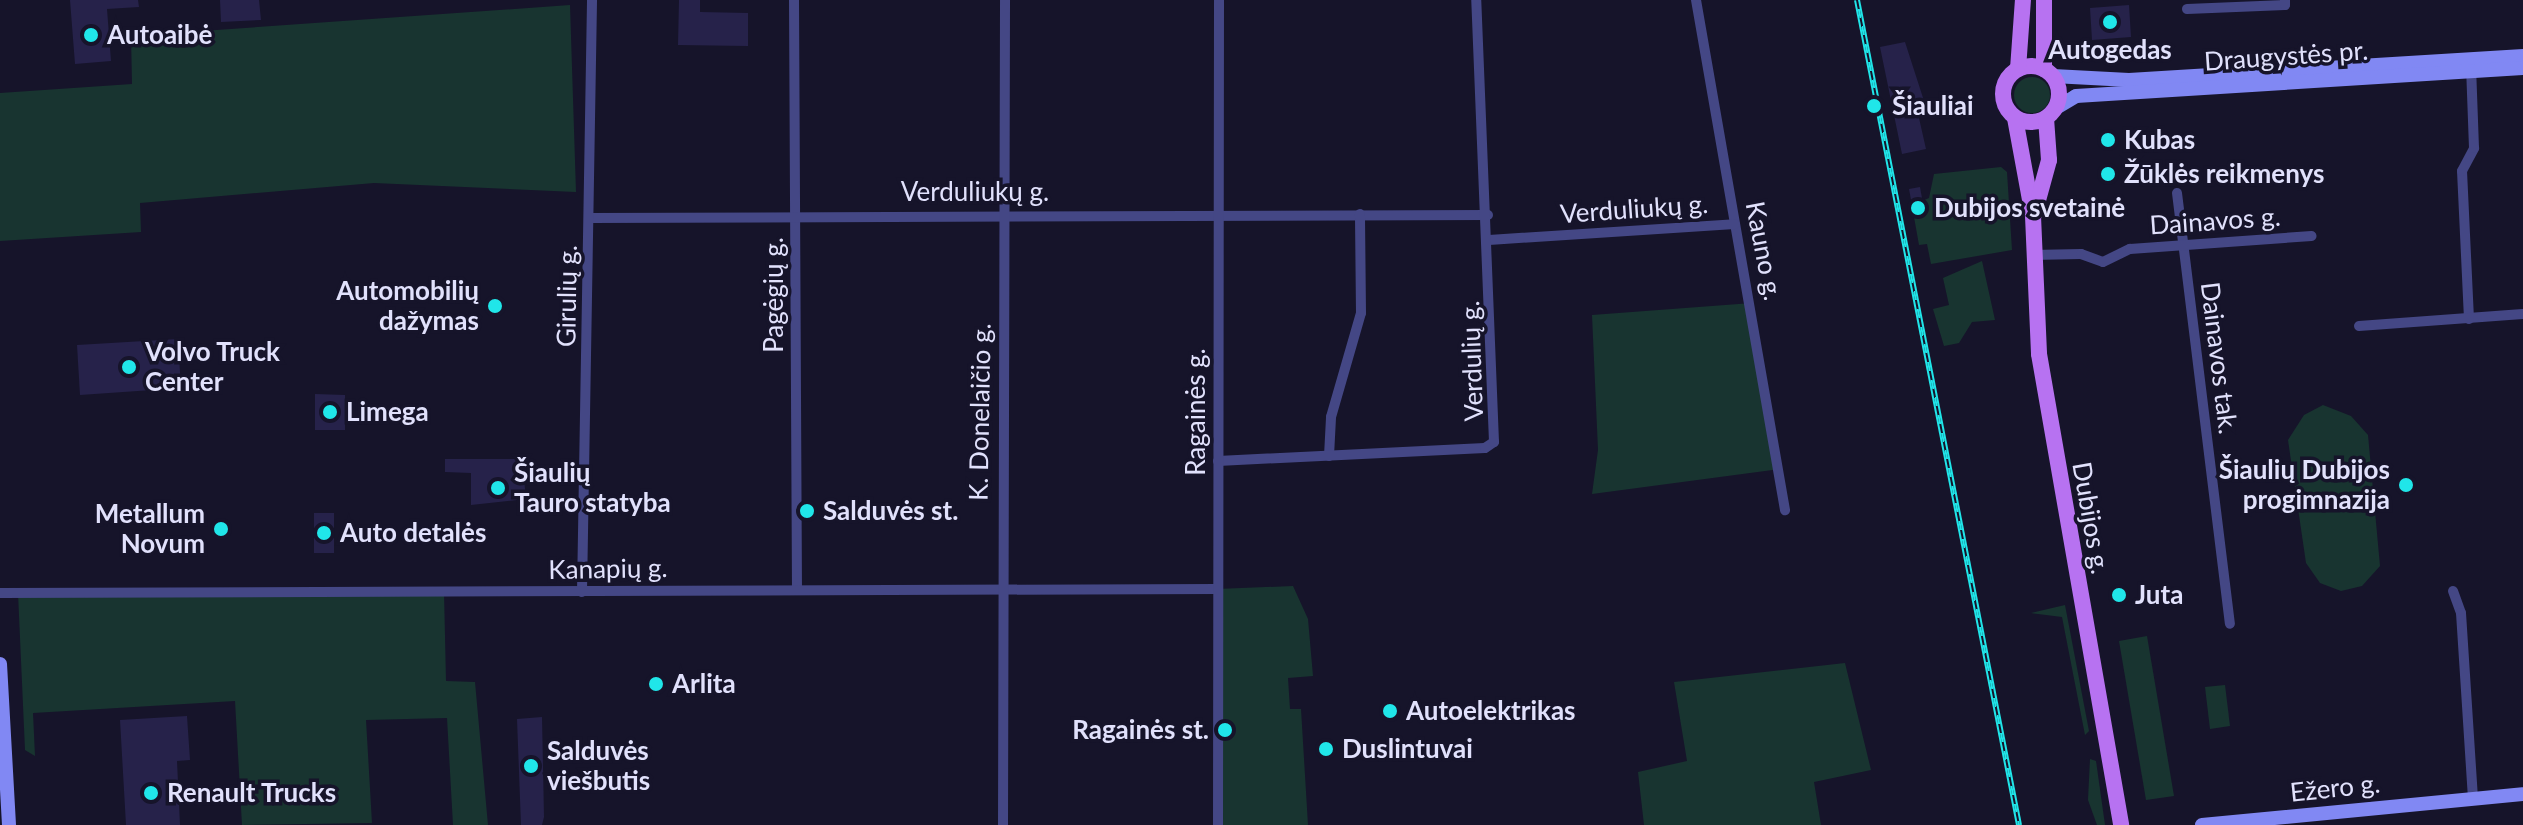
<!DOCTYPE html>
<meta charset="utf-8">
<style>
body{margin:0}
#map{position:relative;width:2523px;height:825px;overflow:hidden;background:#16142a;font-family:Lato,sans-serif}
div>[style]{position:absolute}
[style*='--x']{left:calc(var(--x)*1px);top:calc(var(--y)*1px);width:calc(var(--w)*1px);rotate:calc(var(--a)*1deg)}
.green>*{inset:0;background:#183430}
.round{border-radius:50%}
.building>*{inset:0;background:#26224a}
.minor>*{height:10px;margin:-5px;padding:0 5px;transform-origin:5px;border-radius:5px;background:#444785}
.secondary>*{height:14px;margin:-7px;padding:0 7px;transform-origin:7px;border-radius:7px;background:#8188f3}
.primary>*{height:16px;margin:-8px;padding:0 8px;transform-origin:8px;border-radius:8px;background:#b772f1}
.primary>.ring{margin:-8px;padding:0;box-sizing:content-box;background:none;border:16px solid #b772f1;border-radius:50%}
.rail>*{height:6px;margin-top:-3px;transform-origin:0;background:repeating-linear-gradient(90deg,#16142a 0 9px,#20e6e9 0 18px);box-sizing:border-box;border-block:2px solid #20e6e9}
.dots>*{width:22px;height:22px;translate:-50% -50%;box-sizing:border-box;border:4px solid #16142a;border-radius:50%}
span{translate:-50% -50%;white-space:nowrap;text-align:center;line-height:1.15;-webkit-text-stroke:7px #16142a;paint-order:stroke}
.poi-label{font-size:26px;color:#e1e1fc;font-weight:700}
.left{translate:0 -50%;text-align:left}
.right{translate:-100% -50%;text-align:right}
.street-label{font-size:26px;color:#e1e1fc}
</style>
<div id="map">
<div class="green">
<i style="clip-path:polygon(570px 5px,576px 192px,374px 183px,140px 203px,141px 232px,0 241px,0 93px,132px 84px,131px 36px)"></i>
<i class="round" style="left:2014px;top:77px;width:36px;height:36px"></i>
<i style="clip-path:polygon(2001px 167px,2007px 172px,2012px 250px,1931px 264px,1927px 244px,1919px 245px,1914px 217px,1925px 214px,1922px 201px,1929px 198px,1934px 174px)"></i>
<i style="clip-path:polygon(1982px 261px,1995px 320px,1972px 322px,1959px 343px,1944px 346px,1933px 309px,1949px 305px,1943px 278px)"></i>
<i style="clip-path:polygon(1752px 303px,1780px 469px,1592px 494px,1598px 450px,1592px 315px)"></i>
<i style="clip-path:polygon(2323px 405px,2351px 416px,2368px 435px,2380px 566px,2362px 586px,2341px 591px,2320px 583px,2306px 563px,2288px 440px,2304px 415px)"></i>
<i style="clip-path:polygon(1293px 586px,1308px 619px,1313px 676px,1288px 678px,1290px 709px,1301px 709px,1308px 825px,1218px 825px,1217px 589px)"></i>
<i style="clip-path:polygon(444px 592px,446px 681px,475px 682px,488px 825px,453px 825px,447px 718px,366px 720px,372px 823px,242px 825px,235px 701px,33px 713px,35px 756px,25px 750px,18px 593px)"></i>
<i style="clip-path:polygon(2065px 605px,2089px 731px,2085px 735px,2062px 617px,2031px 613px)"></i>
<i style="clip-path:polygon(2147px 636px,2174px 796px,2146px 800px,2119px 641px)"></i>
<i style="clip-path:polygon(1845px 663px,1871px 770px,1814px 782px,1821px 825px,1644px 825px,1638px 772px,1687px 761px,1674px 682px)"></i>
<i style="clip-path:polygon(2225px 685px,2230px 726px,2210px 729px,2205px 687px)"></i>
<i style="clip-path:polygon(2090px 759px,2096px 761px,2105px 825px,2097px 825px,2088px 800px)"></i>
</div>
<div class="building">
<i style="clip-path:polygon(70px 0,138px 0,139px 7px,107px 9px,111px 61px,75px 64px)"></i>
<i style="clip-path:polygon(220px 0,259px 0,261px 20px,221px 22px)"></i>
<i style="clip-path:polygon(679px 0,700px 0,700px 12px,748px 13px,748px 46px,678px 45px)"></i>
<i style="clip-path:polygon(2129px 5px,2131px 37px,2092px 40px,2090px 8px)"></i>
<i style="clip-path:polygon(1905px 42px,1925px 104px,1919px 118px,1926px 149px,1902px 154px,1880px 47px)"></i>
<i style="clip-path:polygon(1920px 187px,1925px 215px,1914px 216px,1909px 189px)"></i>
<i style="clip-path:polygon(178px 339px,181px 388px,80px 395px,77px 345px)"></i>
<i style="clip-path:polygon(315px 394px,345px 395px,345px 430px,315px 430px)"></i>
<i style="clip-path:polygon(445px 459px,522px 459px,526px 499px,471px 505px,471px 473px,445px 472px)"></i>
<i style="clip-path:polygon(314px 513px,334px 513px,334px 553px,314px 553px)"></i>
<i style="clip-path:polygon(187px 716px,190px 760px,177px 761px,180px 825px,126px 825px,120px 720px)"></i>
<i style="clip-path:polygon(542px 717px,544px 817px,542px 825px,521px 825px,517px 719px)"></i>
</div>
<div class="minor">
<i style="--x:794;--y:0;--w:589;--a:89.71"></i>
<i style="--x:1696;--y:0;--w:518;--a:80.1"></i>
<i style="--x:2187;--y:9;--w:98;--a:-2.3"></i>
<i style="--x:2285;--y:5;--w:5;--a:-90"></i>
<i style="--x:2177;--y:193;--w:434;--a:83"></i>
<i style="--x:590;--y:218;--w:898;--a:-0.19"></i>
<i style="--x:1489;--y:240;--w:246;--a:-3.7"></i>
<i style="--x:2032;--y:255;--w:49;--a:-1.2"></i>
<i style="--x:2081;--y:254;--w:23;--a:20"></i>
<i style="--x:2103;--y:262;--w:30;--a:-26"></i>
<i style="--x:2130;--y:249;--w:182;--a:-4.1"></i>
<i style="--x:2469;--y:319;--w:148;--a:-92.7"></i>
<i style="--x:2462;--y:171;--w:26;--a:-62"></i>
<i style="--x:2474;--y:148;--w:82;--a:-92.1"></i>
<i style="--x:2359;--y:326;--w:164;--a:-4.2"></i>
<i style="--x:1329;--y:456;--w:39;--a:-87"></i>
<i style="--x:1331;--y:417;--w:108;--a:-73.9"></i>
<i style="--x:1361;--y:313;--w:99;--a:-90.6"></i>
<i style="--x:1218;--y:461;--w:267;--a:-2.8"></i>
<i style="--x:1485;--y:448;--w:11;--a:-34"></i>
<i style="--x:1494;--y:442;--w:442;--a:-92.3"></i>
<i style="--x:2453;--y:591;--w:23;--a:70"></i>
<i style="--x:2461;--y:613;--w:186;--a:86.3"></i>
<i style="--x:582;--y:592;--w:592;--a:-89.03"></i>
<i style="--x:0;--y:593;--w:1217;--a:-0.19"></i>
<i style="--x:1003;--y:825;--w:825;--a:-89.86"></i>
<i style="--x:1218;--y:825;--w:825;--a:-89.93"></i>
</div>
<div class="secondary">
<i style="--x:2053;--y:76;--w:76;--a:3"></i>
<i style="--x:2129;--y:80;--w:395;--a:-3.5"></i>
<i style="--x:2056;--y:108;--w:23;--a:-31"></i>
<i style="--x:2076;--y:96;--w:448;--a:-3.6"></i>
<i style="--x:0;--y:664;--w:161;--a:86.8"></i>
<i style="--x:2202;--y:825;--w:322;--a:-5.5"></i>
</div>
<div class="primary">
<i class="ring" style="left:2003px;top:66px;width:40px;height:40px"></i>
<i style="--x:2018;--y:69;--w:69;--a:-85.9"></i>
<i style="--x:2044;--y:69;--w:69;--a:-90"></i>
<i style="--x:2015;--y:118;--w:100;--a:79.6"></i>
<i style="--x:2033;--y:216;--w:138;--a:87.5"></i>
<i style="--x:2039;--y:354;--w:478;--a:80.1"></i>
<i style="--x:2034;--y:215;--w:57;--a:-74.7"></i>
<i style="--x:2049;--y:160;--w:42;--a:-94.1"></i>
</div>
<div class="rail">
<i style="--x:1857;--y:0;--w:841;--a:78.89"></i>
</div>
<div class="dots">
<i style="left:2110px;top:22px;background:#20e6e9"></i>
<i style="left:91px;top:35px;background:#20e6e9"></i>
<i style="left:1874px;top:106px;background:#20e6e9"></i>
<i style="left:2108px;top:140px;background:#20e6e9"></i>
<i style="left:2108px;top:174px;background:#20e6e9"></i>
<i style="left:1918px;top:208px;background:#20e6e9"></i>
<i style="left:495px;top:306px;background:#20e6e9"></i>
<i style="left:129px;top:367px;background:#20e6e9"></i>
<i style="left:330px;top:412px;background:#20e6e9"></i>
<i style="left:2406px;top:485px;background:#20e6e9"></i>
<i style="left:498px;top:488px;background:#20e6e9"></i>
<i style="left:807px;top:511px;background:#20e6e9"></i>
<i style="left:221px;top:529px;background:#20e6e9"></i>
<i style="left:324px;top:533px;background:#20e6e9"></i>
<i style="left:2119px;top:595px;background:#20e6e9"></i>
<i style="left:656px;top:684px;background:#20e6e9"></i>
<i style="left:1390px;top:711px;background:#20e6e9"></i>
<i style="left:1225px;top:730px;background:#20e6e9"></i>
<i style="left:1326px;top:749px;background:#20e6e9"></i>
<i style="left:531px;top:766px;background:#20e6e9"></i>
<i style="left:151px;top:793px;background:#20e6e9"></i>
</div>
<div class="poi-label">
<span class="left" style="left:107px;top:35px">Autoaibė</span>
<span style="left:2110px;top:50px">Autogedas</span>
<span class="left" style="left:1892px;top:106px">Šiauliai</span>
<span class="left" style="left:2124px;top:140px">Kubas</span>
<span class="left" style="left:2124px;top:174px">Žūklės reikmenys</span>
<span class="left" style="left:1934px;top:208px">Dubijos svetainė</span>
<span class="right" style="left:479px;top:306px">Automobilių<br>dažymas</span>
<span class="left" style="left:145px;top:367px">Volvo Truck<br>Center</span>
<span class="left" style="left:346px;top:412px">Limega</span>
<span class="right" style="left:2390px;top:485px">Šiaulių Dubijos<br>progimnazija</span>
<span class="left" style="left:514px;top:488px">Šiaulių<br>Tauro statyba</span>
<span class="left" style="left:823px;top:511px">Salduvės st.</span>
<span class="right" style="left:205px;top:529px">Metallum<br>Novum</span>
<span class="left" style="left:340px;top:533px">Auto detalės</span>
<span class="left" style="left:2135px;top:595px">Juta</span>
<span class="left" style="left:672px;top:684px">Arlita</span>
<span class="left" style="left:1406px;top:711px">Autoelektrikas</span>
<span class="right" style="left:1209px;top:730px">Ragainės st.</span>
<span class="left" style="left:1342px;top:749px">Duslintuvai</span>
<span class="left" style="left:547px;top:766px">Salduvės<br>viešbutis</span>
<span class="left" style="left:167px;top:793px">Renault Trucks</span>
</div>
<div class="street-label">
<span style="left:2286px;top:56px;rotate:-4deg">Draugystės pr.</span>
<span style="left:975px;top:192px">Verduliukų g.</span>
<span style="left:1634px;top:209px;rotate:-4deg">Verduliukų g.</span>
<span style="left:2215px;top:221px;rotate:-4deg">Dainavos g.</span>
<span style="left:1764px;top:251px;rotate:79deg">Kauno g.</span>
<span style="left:774px;top:295px;rotate:-90deg">Pagėgių g.</span>
<span style="left:567px;top:296px;rotate:-89deg">Girulių g.</span>
<span style="left:2219px;top:358px;rotate:83deg">Dainavos tak.</span>
<span style="left:1472px;top:361px;rotate:-92deg">Verdulių g.</span>
<span style="left:980px;top:412px;rotate:-89deg">K. Donelaičio g.</span>
<span style="left:1196px;top:412px;rotate:-90deg">Ragainės g.</span>
<span style="left:2091px;top:518px;rotate:80deg">Dubijos g.</span>
<span style="left:608px;top:569px;rotate:-1deg">Kanapių g.</span>
<span style="left:2335px;top:788px;rotate:-6deg">Ežero g.</span>
</div>
</div>
